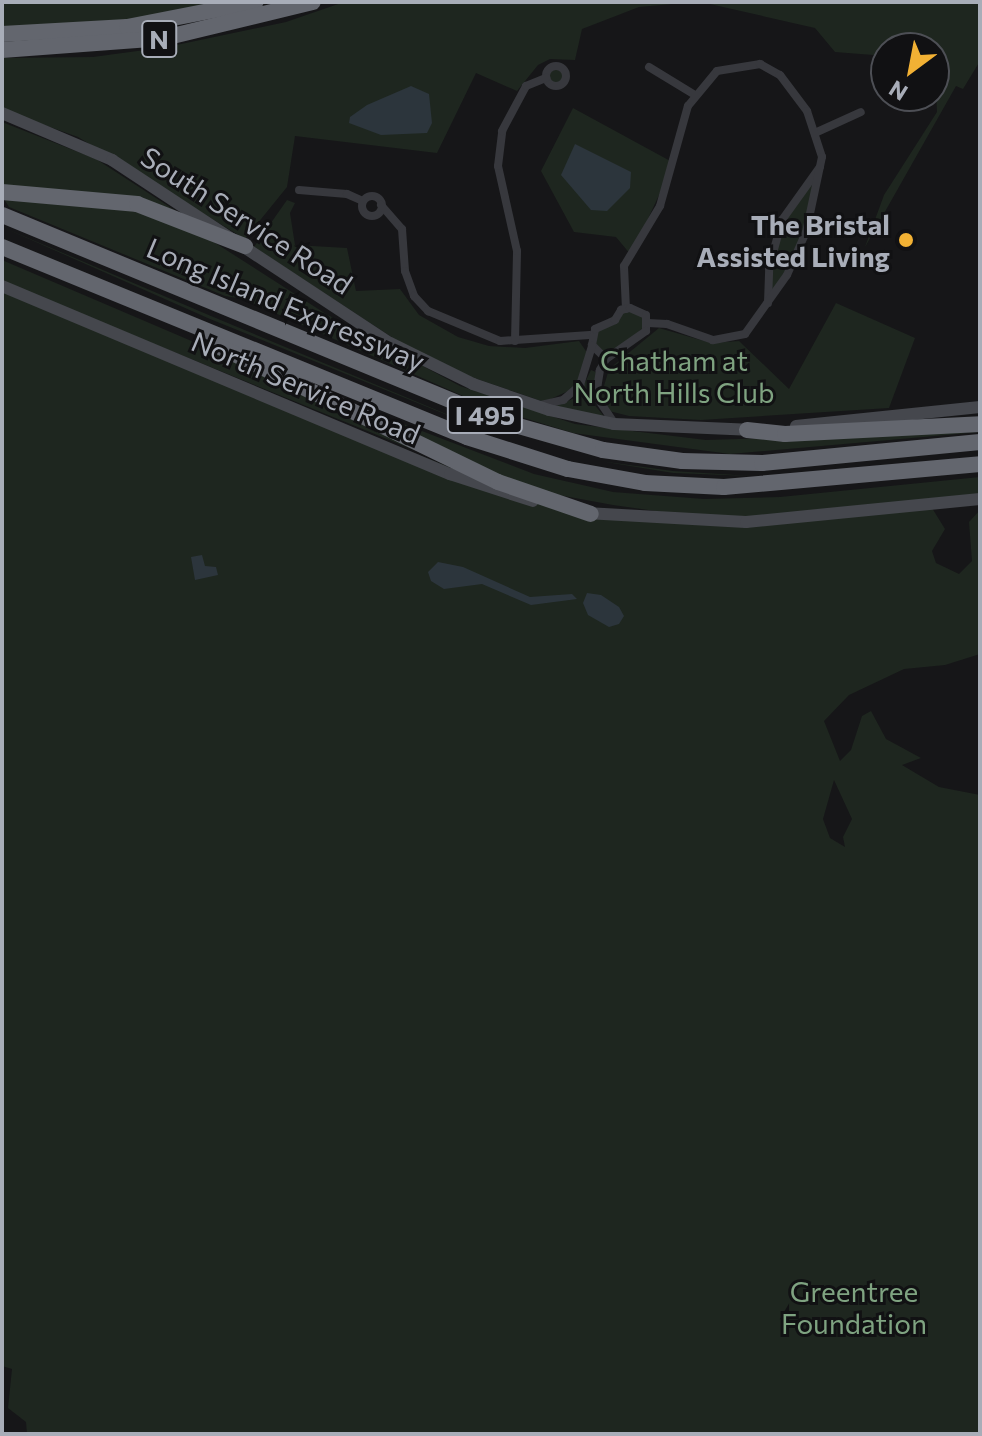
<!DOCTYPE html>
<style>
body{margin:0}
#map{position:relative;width:982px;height:1436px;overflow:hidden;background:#161618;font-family:Commissioner,sans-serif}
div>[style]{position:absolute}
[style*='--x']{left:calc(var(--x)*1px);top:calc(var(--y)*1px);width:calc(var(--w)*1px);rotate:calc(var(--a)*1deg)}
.green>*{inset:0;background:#1e261f}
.round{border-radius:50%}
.water>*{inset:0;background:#2c353c}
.street>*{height:8px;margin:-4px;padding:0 4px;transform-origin:4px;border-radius:4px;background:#37383d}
.street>.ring{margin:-4px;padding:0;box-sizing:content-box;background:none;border:8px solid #37383d;border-radius:50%}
.secondary>*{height:12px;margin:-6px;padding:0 6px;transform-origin:6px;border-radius:6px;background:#45474d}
.highway>*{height:16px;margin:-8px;padding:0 8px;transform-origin:8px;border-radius:8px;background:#63666e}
.dots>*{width:22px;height:22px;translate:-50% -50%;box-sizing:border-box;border:4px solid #111113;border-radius:50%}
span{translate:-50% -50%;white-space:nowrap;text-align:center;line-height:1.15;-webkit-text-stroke:6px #111113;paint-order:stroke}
.shield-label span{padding:2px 6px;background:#111113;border:2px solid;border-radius:6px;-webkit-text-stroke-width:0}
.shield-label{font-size:26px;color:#a8adb8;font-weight:700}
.street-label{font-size:28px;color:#a8adb8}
.poi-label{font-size:28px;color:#a8adb8;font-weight:700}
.right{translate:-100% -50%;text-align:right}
.park-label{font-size:28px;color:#7fa381}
.frame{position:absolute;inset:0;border:4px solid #a8adb8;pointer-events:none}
.north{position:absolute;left:870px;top:32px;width:80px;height:80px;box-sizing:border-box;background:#111113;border:2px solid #4d4f55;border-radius:50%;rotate:212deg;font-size:22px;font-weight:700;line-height:32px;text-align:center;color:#a8adb8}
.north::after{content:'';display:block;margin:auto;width:28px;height:36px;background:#f2b134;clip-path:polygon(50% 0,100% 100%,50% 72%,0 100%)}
</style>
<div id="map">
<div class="green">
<i style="clip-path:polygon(2px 2px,233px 2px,150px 19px,2px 29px)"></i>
<i style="clip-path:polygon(344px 2px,695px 2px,639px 7px,582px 29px,575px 60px,550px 59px,538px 65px,517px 91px,476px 73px,437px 153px,295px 136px,287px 187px,245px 239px,78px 137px,2px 110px,2px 58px,93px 57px,167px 47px,286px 22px)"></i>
<i style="clip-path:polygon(701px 2px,980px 2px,980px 61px,963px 89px,956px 86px,865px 247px,884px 195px,937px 112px,934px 48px,886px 48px,886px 56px,835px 52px,815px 28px)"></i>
<i class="round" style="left:546px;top:66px;width:20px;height:20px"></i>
<i style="clip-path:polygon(573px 108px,674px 163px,631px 255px,616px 237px,574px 232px,541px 171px)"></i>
<i style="clip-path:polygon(2px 122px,96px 159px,182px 215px,2px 186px)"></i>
<i style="clip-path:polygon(820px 167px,806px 232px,768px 305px,769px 268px,785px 214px)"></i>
<i style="clip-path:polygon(2px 196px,115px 206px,192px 228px,326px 314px,460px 386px,575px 424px,706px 440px,980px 432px,730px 454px,573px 433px,488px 407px,243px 299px,225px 296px,9px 207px)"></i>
<i style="clip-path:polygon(287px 200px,295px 203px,290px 213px,295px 245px,347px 248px,356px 291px,400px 289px,419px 315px,458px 337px,489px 346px,525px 348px,579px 341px,588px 354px,575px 388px,544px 402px,451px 370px,410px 349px,254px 247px)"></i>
<i style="clip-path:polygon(2px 227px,211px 316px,504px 438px,210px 319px)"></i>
<i style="clip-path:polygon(2px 260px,229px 357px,436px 459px,2px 282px)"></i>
<i style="clip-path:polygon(evenodd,2px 286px,533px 501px,714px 523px,932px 508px,945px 529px,932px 551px,936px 563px,959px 574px,972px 561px,969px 522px,980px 510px,980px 654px,945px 665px,904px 669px,849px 695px,824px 721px,840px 761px,851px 750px,862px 716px,871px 711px,886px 739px,921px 758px,902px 765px,939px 787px,980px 795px,980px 1434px,27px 1434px,26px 1422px,8px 1408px,12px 1369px,2px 1366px,2px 286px,834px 780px,852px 819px,843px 837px,845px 847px,830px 838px,823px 819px,834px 780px)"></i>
<i style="clip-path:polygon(836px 303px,915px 338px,889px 408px,701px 420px,629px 416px,609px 411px,601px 396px,609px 369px,659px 328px,711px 343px,739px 341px,789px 389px)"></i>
<i style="clip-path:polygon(621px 310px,639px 310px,648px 323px,614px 355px,597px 354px,595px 329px)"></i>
<i style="clip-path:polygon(591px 370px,596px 372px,593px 403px,607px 420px,552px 407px,578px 397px)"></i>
<i style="clip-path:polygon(320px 392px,534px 474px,613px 492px,704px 499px,780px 497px,980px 477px,980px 494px,766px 516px,691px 516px,613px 505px,526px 489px)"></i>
<i style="clip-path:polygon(600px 461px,673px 471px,751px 476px,673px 473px)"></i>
</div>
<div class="water">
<i style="clip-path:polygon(411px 86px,429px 94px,432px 123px,427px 133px,381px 135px,349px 123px,350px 117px,367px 105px)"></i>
<i style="clip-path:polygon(575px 144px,631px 172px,630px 188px,607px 211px,591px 210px,561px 175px)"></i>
<i style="clip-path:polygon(202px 555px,205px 566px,216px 567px,218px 575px,195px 580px,191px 557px)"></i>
<i style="clip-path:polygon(438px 562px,463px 567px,530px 597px,572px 594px,577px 599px,531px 605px,482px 584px,444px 589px,431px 581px,428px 572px)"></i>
<i style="clip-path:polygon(587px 593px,601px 595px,619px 607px,624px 616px,619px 624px,609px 627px,588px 615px,583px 603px)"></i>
</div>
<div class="street">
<i class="ring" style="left:546px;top:66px;width:12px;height:12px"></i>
<i style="--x:649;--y:67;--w:54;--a:31.3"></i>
<i style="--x:817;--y:132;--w:48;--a:-24.4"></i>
<i style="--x:299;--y:190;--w:48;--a:4.8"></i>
<i style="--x:347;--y:194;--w:17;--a:24"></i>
<i class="ring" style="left:362px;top:196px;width:12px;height:12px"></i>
<i style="--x:381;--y:205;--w:32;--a:49"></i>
<i style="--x:402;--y:229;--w:42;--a:85.9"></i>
<i style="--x:405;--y:271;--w:27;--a:70"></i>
<i style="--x:414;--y:296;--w:21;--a:47"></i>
<i style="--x:428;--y:311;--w:78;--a:22.6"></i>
<i style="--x:500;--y:341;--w:90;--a:-3.8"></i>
<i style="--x:768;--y:303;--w:35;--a:-88"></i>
<i style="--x:769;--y:268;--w:50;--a:-74.8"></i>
<i style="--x:782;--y:220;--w:65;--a:-54.4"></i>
<i style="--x:626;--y:309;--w:43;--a:-92.7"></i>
<i style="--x:624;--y:266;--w:70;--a:-59"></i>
<i style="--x:660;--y:206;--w:104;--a:-74.4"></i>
<i style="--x:688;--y:106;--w:45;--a:-50.4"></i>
<i style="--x:717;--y:71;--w:44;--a:-9.2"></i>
<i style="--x:760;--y:64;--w:23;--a:29"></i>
<i style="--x:780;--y:75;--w:45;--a:53.1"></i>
<i style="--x:807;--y:111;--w:48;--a:71.9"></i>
<i style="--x:822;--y:157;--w:77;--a:102"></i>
<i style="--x:806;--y:232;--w:47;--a:113.8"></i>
<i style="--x:787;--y:275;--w:72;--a:125.4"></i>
<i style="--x:745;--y:334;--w:33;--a:169"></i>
<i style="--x:713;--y:340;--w:49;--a:-160.8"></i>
<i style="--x:667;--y:324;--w:19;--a:-177"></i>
<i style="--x:515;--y:341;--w:90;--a:-88.7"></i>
<i style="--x:517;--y:251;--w:87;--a:-102.6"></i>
<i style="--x:498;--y:166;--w:35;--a:-83"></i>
<i style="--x:502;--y:131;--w:51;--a:-61.9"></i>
<i style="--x:526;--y:86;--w:22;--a:-22"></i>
<i style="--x:606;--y:359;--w:20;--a:-135"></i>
<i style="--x:592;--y:345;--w:16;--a:-79"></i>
<i style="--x:595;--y:329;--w:22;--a:-24"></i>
<i style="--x:615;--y:320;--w:12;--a:-59"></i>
<i style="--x:621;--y:310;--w:9;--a:-13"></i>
<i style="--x:630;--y:308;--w:17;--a:24"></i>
<i style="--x:646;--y:315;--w:16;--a:90"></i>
<i style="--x:646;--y:331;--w:49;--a:145"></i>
<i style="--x:606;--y:359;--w:13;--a:119"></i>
<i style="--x:600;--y:370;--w:26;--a:99"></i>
<i style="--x:596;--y:396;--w:32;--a:56"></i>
<i style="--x:541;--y:405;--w:23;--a:-13"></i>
<i style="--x:563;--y:400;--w:23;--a:-41"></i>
<i style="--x:580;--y:385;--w:41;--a:-72.9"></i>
</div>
<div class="secondary">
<i style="--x:2;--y:113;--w:120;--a:23.1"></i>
<i style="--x:112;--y:160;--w:333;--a:33.4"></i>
<i style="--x:390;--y:343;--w:93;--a:26.3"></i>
<i style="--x:473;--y:384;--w:80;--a:18.9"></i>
<i style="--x:549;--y:410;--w:66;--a:12.2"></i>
<i style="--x:614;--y:424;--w:140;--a:2.5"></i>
<i style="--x:2;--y:286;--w:486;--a:22.8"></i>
<i style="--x:450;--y:474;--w:87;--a:18"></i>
<i style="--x:796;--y:426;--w:185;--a:-5.9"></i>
<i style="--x:586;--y:513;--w:160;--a:3.2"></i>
<i style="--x:746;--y:522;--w:235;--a:-5.6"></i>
</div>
<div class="highway">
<i style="--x:2;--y:34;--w:125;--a:-3.2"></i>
<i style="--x:127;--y:27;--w:131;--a:-11"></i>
<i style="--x:2;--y:50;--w:162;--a:-4.2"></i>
<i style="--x:164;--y:38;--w:153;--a:-13.6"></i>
<i style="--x:2;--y:192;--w:136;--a:5.1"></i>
<i style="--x:137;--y:204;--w:116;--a:21.3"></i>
<i style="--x:2;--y:215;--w:540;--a:22.43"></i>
<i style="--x:501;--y:421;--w:106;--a:15.9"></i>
<i style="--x:603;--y:450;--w:80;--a:7.9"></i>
<i style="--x:682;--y:461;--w:80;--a:1.4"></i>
<i style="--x:762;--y:463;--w:219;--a:-5.5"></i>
<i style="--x:2;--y:247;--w:502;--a:22.23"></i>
<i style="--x:467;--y:437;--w:106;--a:17.6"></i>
<i style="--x:568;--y:469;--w:78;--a:10.3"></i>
<i style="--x:645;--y:483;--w:79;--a:2.9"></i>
<i style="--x:724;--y:487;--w:257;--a:-5.1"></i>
<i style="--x:218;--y:346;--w:311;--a:25.9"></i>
<i style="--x:498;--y:482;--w:98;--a:19"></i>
<i style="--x:747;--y:430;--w:38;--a:6"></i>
<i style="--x:785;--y:434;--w:195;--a:-2.9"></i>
</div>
<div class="dots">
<i style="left:906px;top:240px;background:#f2b134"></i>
</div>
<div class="shield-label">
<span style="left:159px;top:39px">N</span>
<span style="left:485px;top:415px">I 495</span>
</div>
<div class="street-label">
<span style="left:247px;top:220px;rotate:33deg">South Service Road</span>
<span style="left:286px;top:304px;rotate:23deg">Long Island Expressway</span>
<span style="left:306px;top:387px;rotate:23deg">North Service Road</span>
</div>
<div class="poi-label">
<span class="right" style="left:890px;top:240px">The Bristal<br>Assisted Living</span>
</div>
<div class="park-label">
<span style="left:674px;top:376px">Chatham at<br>North Hills Club</span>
<span style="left:854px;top:1307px">Greentree<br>Foundation</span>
</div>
<div class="frame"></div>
<div class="north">N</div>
</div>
